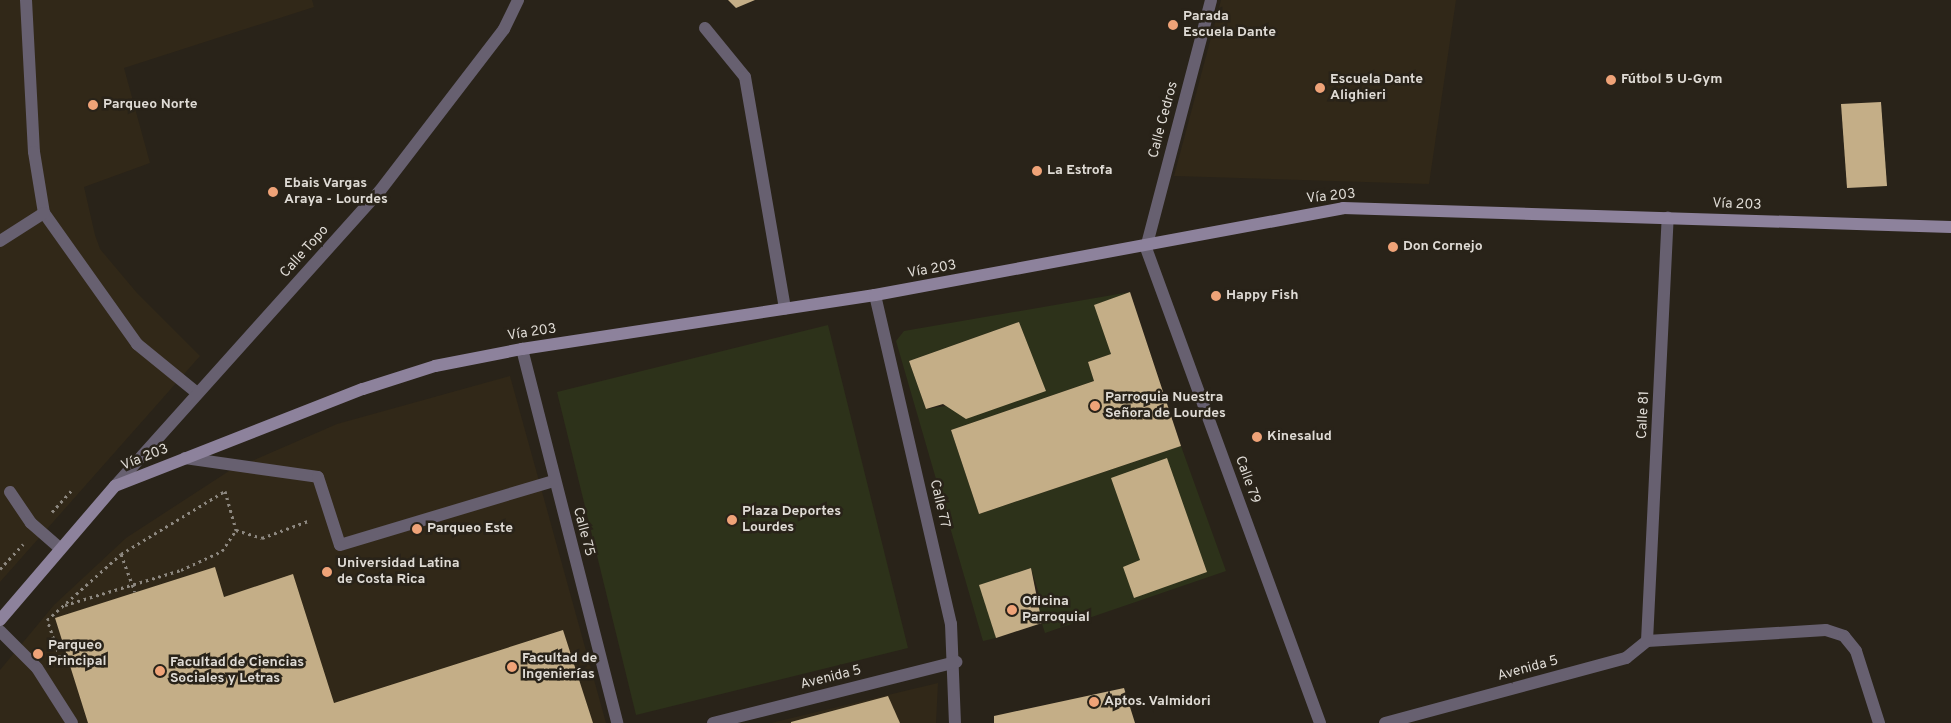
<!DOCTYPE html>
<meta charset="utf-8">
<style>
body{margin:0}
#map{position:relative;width:1951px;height:723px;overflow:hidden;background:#292319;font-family:Overpass,sans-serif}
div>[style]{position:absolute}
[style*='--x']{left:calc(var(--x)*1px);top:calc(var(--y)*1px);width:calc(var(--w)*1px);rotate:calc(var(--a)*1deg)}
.built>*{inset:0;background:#312818}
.green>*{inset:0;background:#2d321a}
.building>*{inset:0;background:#c4ae87}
.path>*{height:3px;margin-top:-1.5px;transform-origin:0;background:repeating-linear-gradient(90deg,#8d8880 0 2.5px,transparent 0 6.5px)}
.service>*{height:12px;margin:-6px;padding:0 6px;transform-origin:6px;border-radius:6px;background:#676070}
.minor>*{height:12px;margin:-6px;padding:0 6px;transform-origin:6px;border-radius:6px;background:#676070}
.tertiary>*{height:12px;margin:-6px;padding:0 6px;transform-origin:6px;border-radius:6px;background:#676070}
.secondary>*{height:12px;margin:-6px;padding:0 6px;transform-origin:6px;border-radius:6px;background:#8d829c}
.dots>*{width:14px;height:14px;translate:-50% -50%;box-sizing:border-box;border:2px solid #292319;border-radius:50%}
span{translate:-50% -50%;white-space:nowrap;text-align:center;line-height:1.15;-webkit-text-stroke:5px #292319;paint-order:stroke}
.poi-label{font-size:14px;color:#dfdbd5;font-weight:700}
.left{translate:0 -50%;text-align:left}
.street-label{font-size:14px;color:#dfdbd5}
</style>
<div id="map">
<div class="built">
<i style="clip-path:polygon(0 0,312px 0,314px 7px,124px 68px,150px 163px,84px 187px,95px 235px,100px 249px,137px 293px,200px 356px,0 582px)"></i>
<i style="clip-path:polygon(1221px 0,1456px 0,1429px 184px,1174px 176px)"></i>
<i style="clip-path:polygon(510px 376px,606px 723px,0 723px,0 670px,54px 605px,126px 538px,229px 471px,337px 424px)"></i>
<i style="clip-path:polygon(938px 683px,936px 723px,771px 723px)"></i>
</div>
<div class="green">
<i style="clip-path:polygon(evenodd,1130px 292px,1095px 305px,1111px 354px,1088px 362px,1094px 381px,951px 430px,979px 514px,1181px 446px,1226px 571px,1045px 633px,1033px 596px,1039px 594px,1031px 568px,980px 585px,996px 638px,983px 641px,896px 341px,904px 331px,1130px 292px,1019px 322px,1045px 391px,926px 409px,909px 361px,1019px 322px)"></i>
<i style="clip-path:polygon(828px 325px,908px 648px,636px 715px,557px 392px)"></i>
</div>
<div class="building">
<i style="clip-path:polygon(728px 0,755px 0,736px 8px)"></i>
<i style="clip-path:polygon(1881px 102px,1887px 186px,1847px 188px,1841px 104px)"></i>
<i style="clip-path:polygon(1130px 292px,1181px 446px,979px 514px,951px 430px,1094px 381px,1088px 362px,1111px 354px,1094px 305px)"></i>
<i style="clip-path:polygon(1019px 322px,1046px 391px,966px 419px,943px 404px,926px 409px,909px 361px)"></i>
<i style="clip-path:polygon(1167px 458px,1207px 572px,1134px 598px,1123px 567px,1140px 560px,1111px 478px)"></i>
<i style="clip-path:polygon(215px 567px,224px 597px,293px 574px,334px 703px,563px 630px,593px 723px,88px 723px,55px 618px)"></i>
<i style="clip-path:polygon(1031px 568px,1042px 623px,996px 638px,979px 585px)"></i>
<i style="clip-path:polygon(1124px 688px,1135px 723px,994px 723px,994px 716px)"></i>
<i style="clip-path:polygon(888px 696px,900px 723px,791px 723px,791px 722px)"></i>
</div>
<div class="path">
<i style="--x:52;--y:512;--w:30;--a:-48"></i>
<i style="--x:121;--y:554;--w:122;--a:-31.2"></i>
<i style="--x:225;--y:491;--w:41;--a:74.2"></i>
<i style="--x:0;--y:569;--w:34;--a:-47"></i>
<i style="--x:65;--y:605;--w:121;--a:-16.8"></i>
<i style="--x:181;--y:570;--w:45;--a:-24.9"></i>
<i style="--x:222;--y:551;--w:25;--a:-56"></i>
<i style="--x:236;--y:530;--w:27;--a:17"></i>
<i style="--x:262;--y:538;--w:49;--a:-20.3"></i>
<i style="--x:60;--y:657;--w:39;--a:-109"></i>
<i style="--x:47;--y:620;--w:99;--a:-41.7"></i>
<i style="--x:121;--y:554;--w:40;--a:69.8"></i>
</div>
<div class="service">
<i style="--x:26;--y:0;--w:152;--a:87"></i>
<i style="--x:34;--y:152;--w:62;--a:80.7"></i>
<i style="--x:44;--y:213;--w:161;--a:54.6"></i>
<i style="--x:137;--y:344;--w:77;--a:39.2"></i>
<i style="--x:705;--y:28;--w:63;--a:50.8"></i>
<i style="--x:745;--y:77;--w:235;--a:80.2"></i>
<i style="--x:0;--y:241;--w:52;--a:-32.5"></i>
<i style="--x:185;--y:458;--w:134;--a:8.1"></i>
<i style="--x:318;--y:477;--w:71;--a:72.1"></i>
<i style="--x:340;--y:545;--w:223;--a:-16.7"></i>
<i style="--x:10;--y:492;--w:37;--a:56"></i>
<i style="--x:31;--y:523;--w:38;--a:41"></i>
<i style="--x:0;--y:631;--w:52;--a:45"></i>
<i style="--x:37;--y:668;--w:65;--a:57.5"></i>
<i style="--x:1647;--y:641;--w:179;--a:-3.5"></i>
<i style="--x:1826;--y:630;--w:19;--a:18"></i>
<i style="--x:1844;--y:636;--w:19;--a:51"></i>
<i style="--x:1856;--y:651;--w:76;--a:72.3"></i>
</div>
<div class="minor">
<i style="--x:1146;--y:248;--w:506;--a:69.88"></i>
<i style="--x:875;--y:295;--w:338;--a:77"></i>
<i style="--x:951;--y:624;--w:99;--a:87.7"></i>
<i style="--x:522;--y:349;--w:386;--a:75.7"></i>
<i style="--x:713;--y:723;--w:251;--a:-14.1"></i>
<i style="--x:1385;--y:723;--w:250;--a:-15.1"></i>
<i style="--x:1626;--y:658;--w:27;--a:-39"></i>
<i style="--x:1647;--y:641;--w:424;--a:-87.2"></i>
</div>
<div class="tertiary">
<i style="--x:1146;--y:248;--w:256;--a:-75.3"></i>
<i style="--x:115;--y:486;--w:395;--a:-48.1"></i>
<i style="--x:379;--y:192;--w:205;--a:-52.5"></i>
<i style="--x:504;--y:29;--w:32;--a:-64"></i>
</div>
<div class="secondary">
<i style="--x:0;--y:620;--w:177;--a:-49.4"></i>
<i style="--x:115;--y:486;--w:266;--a:-21.4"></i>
<i style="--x:363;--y:389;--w:76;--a:-17.7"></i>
<i style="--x:435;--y:366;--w:89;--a:-11.1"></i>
<i style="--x:522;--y:349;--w:357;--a:-8.7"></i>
<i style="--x:875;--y:295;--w:476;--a:-10.5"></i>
<i style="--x:1343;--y:208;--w:608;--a:1.79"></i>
</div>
<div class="dots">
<i style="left:1173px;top:25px;background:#efa378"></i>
<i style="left:1611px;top:80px;background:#efa378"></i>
<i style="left:1320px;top:88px;background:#efa378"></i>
<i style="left:93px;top:105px;background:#efa378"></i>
<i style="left:1037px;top:171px;background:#efa378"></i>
<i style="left:273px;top:192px;background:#efa378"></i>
<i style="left:1393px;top:247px;background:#efa378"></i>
<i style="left:1216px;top:296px;background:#efa378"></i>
<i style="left:1095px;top:406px;background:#efa378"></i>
<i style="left:1257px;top:437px;background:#efa378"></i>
<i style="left:732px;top:520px;background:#efa378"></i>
<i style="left:417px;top:529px;background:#efa378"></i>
<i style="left:327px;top:572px;background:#efa378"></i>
<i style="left:1012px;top:610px;background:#efa378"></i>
<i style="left:38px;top:654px;background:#efa378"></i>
<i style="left:512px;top:667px;background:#efa378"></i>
<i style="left:160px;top:671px;background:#efa378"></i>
<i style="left:1094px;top:702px;background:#efa378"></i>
</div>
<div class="poi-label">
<span class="left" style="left:1183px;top:25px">Parada<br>Escuela Dante</span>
<span class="left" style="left:1330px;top:88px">Escuela Dante<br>Alighieri</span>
<span class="left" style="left:1621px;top:80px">Fútbol 5 U-Gym</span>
<span class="left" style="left:103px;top:105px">Parqueo Norte</span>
<span class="left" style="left:1047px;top:171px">La Estrofa</span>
<span class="left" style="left:284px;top:192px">Ebais Vargas<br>Araya - Lourdes</span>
<span class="left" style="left:1403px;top:247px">Don Cornejo</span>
<span class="left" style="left:1226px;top:296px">Happy Fish</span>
<span class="left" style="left:1105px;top:406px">Parroquia Nuestra<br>Señora de Lourdes</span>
<span class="left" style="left:1267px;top:437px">Kinesalud</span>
<span class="left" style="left:742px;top:520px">Plaza Deportes<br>Lourdes</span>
<span class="left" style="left:427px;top:529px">Parqueo Este</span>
<span class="left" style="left:337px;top:572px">Universidad Latina<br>de Costa Rica</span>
<span class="left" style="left:1022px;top:610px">Oficina<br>Parroquial</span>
<span class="left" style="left:48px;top:654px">Parqueo<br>Principal</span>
<span class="left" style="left:522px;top:667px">Facultad de<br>Ingenierías</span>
<span class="left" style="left:170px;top:671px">Facultad de Ciencias<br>Sociales y Letras</span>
<span class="left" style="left:1104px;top:702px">Aptos. Valmidori</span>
</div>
<div class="street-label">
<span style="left:1164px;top:120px;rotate:-75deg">Calle Cedros</span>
<span style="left:1331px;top:197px;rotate:-6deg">Vía 203</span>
<span style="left:1737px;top:205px;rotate:2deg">Vía 203</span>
<span style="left:305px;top:252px;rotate:-48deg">Calle Topo</span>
<span style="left:932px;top:270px;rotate:-10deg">Vía 203</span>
<span style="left:532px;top:333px;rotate:-9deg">Vía 203</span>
<span style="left:1644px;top:415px;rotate:-87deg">Calle 81</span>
<span style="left:145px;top:458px;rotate:-22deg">Vía 203</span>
<span style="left:1247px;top:480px;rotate:70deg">Calle 79</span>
<span style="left:939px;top:504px;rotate:77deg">Calle 77</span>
<span style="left:583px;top:532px;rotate:75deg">Calle 75</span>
<span style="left:1528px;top:669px;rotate:-15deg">Avenida 5</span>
<span style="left:831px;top:678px;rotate:-14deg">Avenida 5</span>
</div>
</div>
